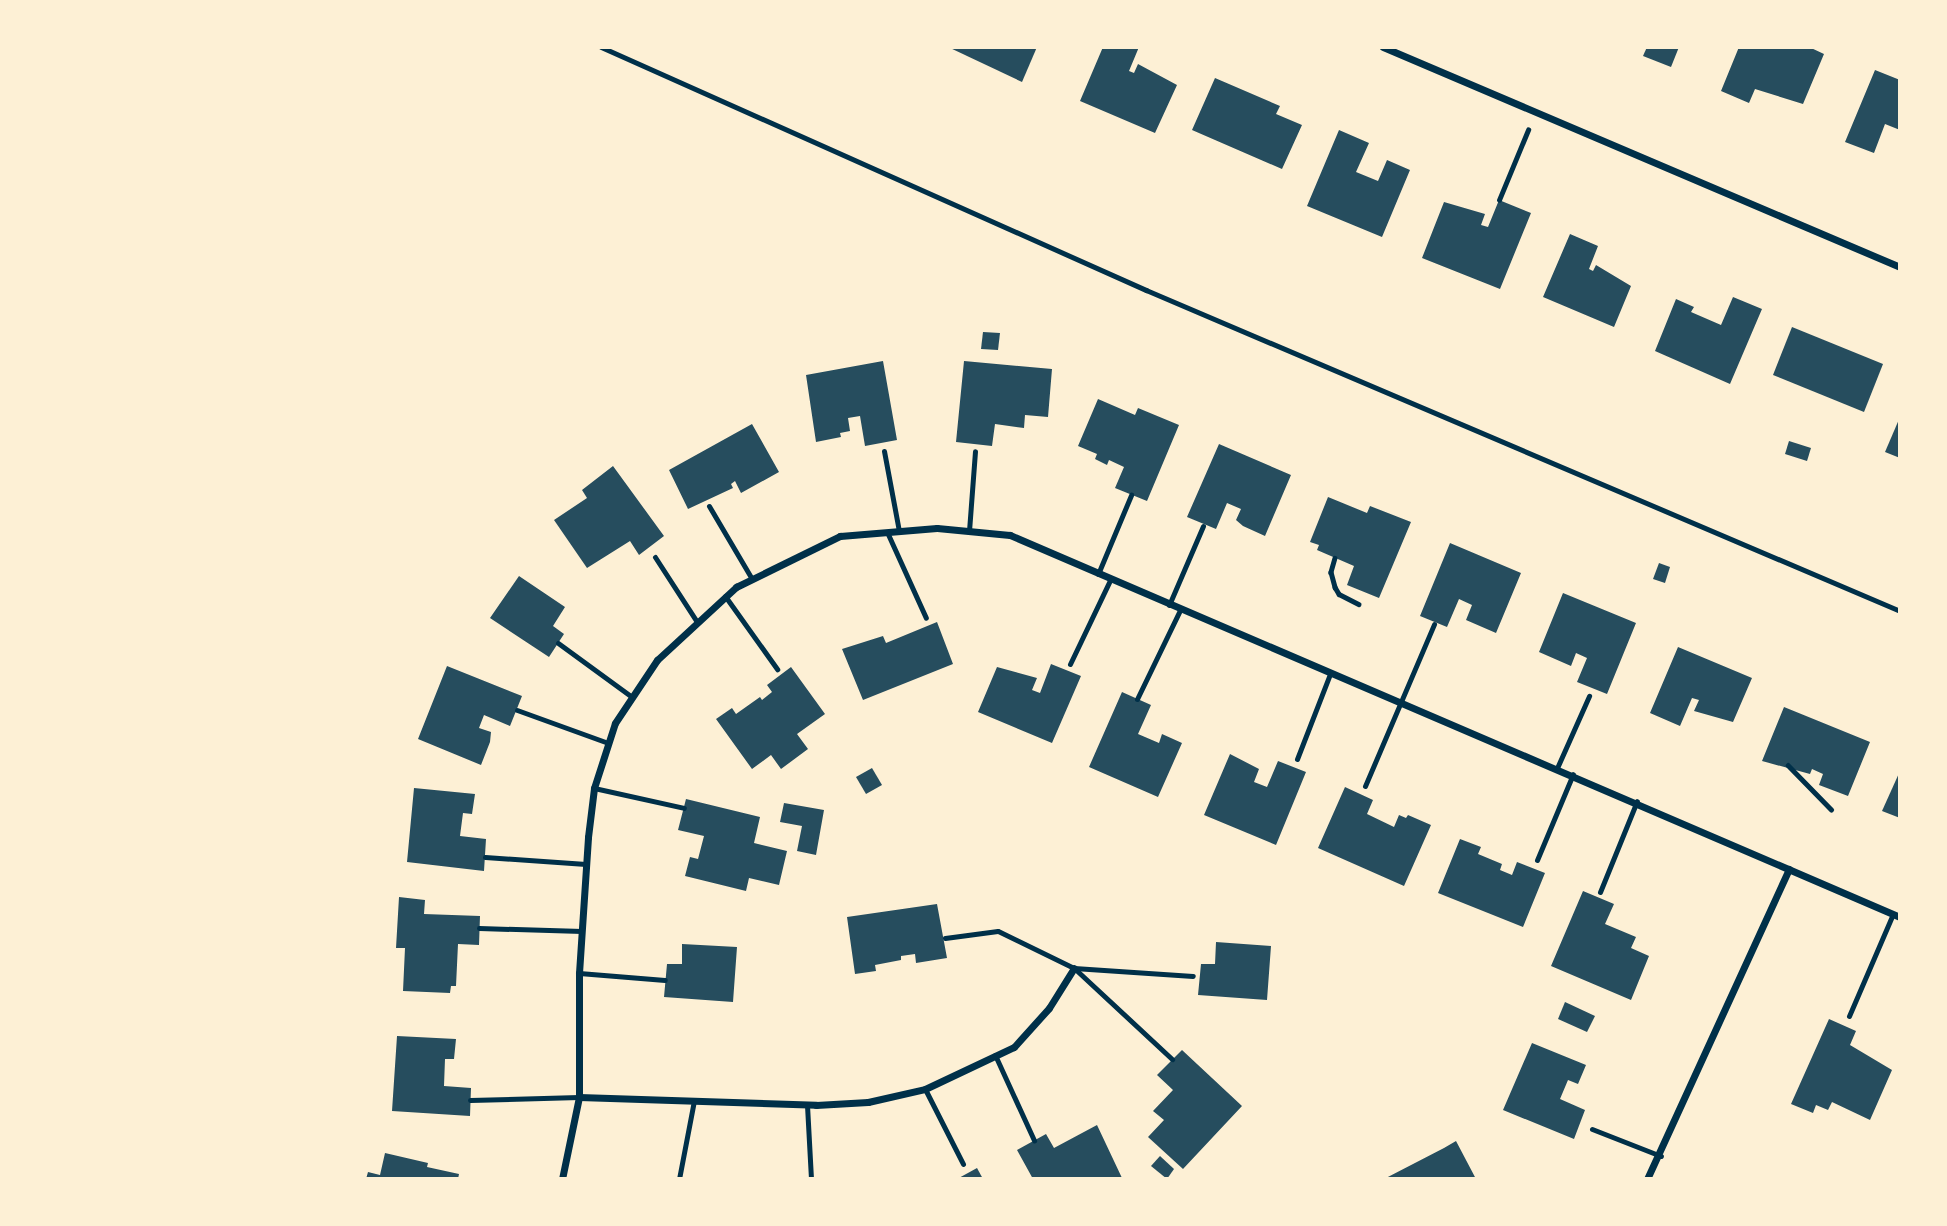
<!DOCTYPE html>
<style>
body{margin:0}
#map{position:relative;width:1947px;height:1226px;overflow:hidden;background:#fdf0d5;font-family:Quicksand,sans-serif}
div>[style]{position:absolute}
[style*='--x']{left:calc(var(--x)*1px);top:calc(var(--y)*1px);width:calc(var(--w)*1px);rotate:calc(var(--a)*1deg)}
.building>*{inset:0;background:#264d5e}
.path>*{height:4.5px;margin:-2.25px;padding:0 2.25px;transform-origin:2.25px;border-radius:2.25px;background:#003049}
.service>*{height:5px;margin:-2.5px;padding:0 2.5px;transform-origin:2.5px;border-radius:2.5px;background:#003049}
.minor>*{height:7px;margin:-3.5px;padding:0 3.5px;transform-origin:3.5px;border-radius:3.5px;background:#003049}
span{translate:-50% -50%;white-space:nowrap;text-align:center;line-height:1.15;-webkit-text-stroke:5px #fdf0d5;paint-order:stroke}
.frame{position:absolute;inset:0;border:49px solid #fdf0d5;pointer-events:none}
</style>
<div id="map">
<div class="building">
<i style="clip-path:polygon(948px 47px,1037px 47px,1022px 82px)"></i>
<i style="clip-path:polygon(1103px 47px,1139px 47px,1129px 71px,1134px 73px,1138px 64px,1177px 85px,1155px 133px,1080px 101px)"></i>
<i style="clip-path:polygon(1647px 47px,1679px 47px,1671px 67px,1643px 56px)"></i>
<i style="clip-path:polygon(1739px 47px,1809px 47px,1824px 54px,1803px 104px,1755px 89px,1749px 103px,1721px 91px)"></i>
<i style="clip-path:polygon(1875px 70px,1900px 80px,1900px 130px,1885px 124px,1874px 153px,1845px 142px)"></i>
<i style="clip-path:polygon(1215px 78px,1280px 106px,1276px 114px,1302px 125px,1282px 169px,1192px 130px)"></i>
<i style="clip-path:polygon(1339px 130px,1369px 143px,1356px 172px,1378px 181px,1387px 160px,1410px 170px,1382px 237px,1307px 206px)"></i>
<i style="clip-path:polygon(1499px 200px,1531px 213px,1500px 289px,1422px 258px,1444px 202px,1485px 214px,1481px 225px,1488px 227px)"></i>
<i style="clip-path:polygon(1570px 234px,1598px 246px,1589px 269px,1593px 271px,1596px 265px,1631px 286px,1614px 327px,1543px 297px)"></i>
<i style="clip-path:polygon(1733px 297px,1762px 309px,1730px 384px,1655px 351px,1676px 299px,1694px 307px,1691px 312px,1721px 325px)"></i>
<i style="clip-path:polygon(1792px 327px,1883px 364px,1864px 412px,1773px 375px)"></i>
<i style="clip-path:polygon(983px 332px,1000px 333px,998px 350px,981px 349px)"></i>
<i style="clip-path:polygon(883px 361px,897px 440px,865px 446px,860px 416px,848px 418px,850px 431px,840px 433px,841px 437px,816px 442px,806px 375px)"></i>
<i style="clip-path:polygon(964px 361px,1052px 369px,1048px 417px,1025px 415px,1024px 428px,995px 424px,992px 446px,956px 442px)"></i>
<i style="clip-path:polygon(1098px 399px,1135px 415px,1138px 408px,1179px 425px,1147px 501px,1115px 488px,1124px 467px,1109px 460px,1107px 465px,1095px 459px,1097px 454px,1078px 446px)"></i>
<i style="clip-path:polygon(1900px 417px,1900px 458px,1885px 452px)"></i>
<i style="clip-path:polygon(752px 424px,779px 472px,741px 493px,735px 481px,731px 484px,733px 488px,688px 509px,669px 470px)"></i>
<i style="clip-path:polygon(1789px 441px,1811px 448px,1807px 461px,1785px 454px)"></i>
<i style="clip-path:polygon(1219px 444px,1291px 475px,1265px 536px,1243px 526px,1236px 520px,1241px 509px,1227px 503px,1216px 529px,1187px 517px)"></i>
<i style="clip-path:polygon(613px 466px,664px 536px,639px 555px,630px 541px,587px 568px,554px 520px,587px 498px,582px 490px)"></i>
<i style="clip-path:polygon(1328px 497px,1367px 513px,1370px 506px,1411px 522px,1379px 598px,1347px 585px,1354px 566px,1317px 550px,1319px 545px,1310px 542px)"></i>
<i style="clip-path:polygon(1450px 543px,1521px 573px,1496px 633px,1466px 620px,1472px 605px,1459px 599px,1447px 627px,1420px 616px)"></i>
<i style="clip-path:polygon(1659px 563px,1670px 567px,1665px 583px,1653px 579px)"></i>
<i style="clip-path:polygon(519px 576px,565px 607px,553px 626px,564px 634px,549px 657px,490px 618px)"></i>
<i style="clip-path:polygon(1563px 593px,1636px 623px,1607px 694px,1577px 682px,1587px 658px,1576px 653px,1571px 666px,1539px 652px)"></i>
<i style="clip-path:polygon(937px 622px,953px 664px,863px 700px,842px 649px,883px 636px,886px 643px)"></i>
<i style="clip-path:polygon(1678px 647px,1752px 678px,1733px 722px,1694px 711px,1699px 700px,1692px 698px,1680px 726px,1650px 713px)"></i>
<i style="clip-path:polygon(1051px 664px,1081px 676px,1052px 743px,978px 712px,997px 667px,1037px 678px,1032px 690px,1040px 693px)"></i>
<i style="clip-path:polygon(447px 666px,522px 696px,510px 726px,484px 715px,479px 728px,491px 732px,490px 742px,481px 765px,418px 739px)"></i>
<i style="clip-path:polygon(791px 667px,825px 714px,797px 734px,808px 749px,781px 769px,771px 755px,752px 769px,716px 719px,732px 708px,736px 714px,760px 697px,762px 700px,772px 692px,767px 685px)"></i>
<i style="clip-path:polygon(1122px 692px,1151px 705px,1138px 734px,1159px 743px,1162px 734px,1182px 743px,1158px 797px,1089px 767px)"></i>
<i style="clip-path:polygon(1784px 707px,1870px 742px,1848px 796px,1819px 785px,1823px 774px,1812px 769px,1810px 774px,1762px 761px)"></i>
<i style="clip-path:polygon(1230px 754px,1259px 769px,1254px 782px,1267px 787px,1278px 761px,1306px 772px,1276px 845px,1204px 815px)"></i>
<i style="clip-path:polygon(872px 768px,882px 785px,866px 794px,856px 777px)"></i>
<i style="clip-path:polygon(1900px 771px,1900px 818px,1882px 811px)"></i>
<i style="clip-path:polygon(1345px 787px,1373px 800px,1367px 814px,1394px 827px,1399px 815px,1406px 818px,1408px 815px,1431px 825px,1404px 886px,1318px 848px)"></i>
<i style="clip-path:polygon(414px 788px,475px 794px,472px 814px,463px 813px,460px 836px,486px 839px,484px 871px,407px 862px)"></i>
<i style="clip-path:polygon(686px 799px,760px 817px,754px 843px,787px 851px,779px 885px,749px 878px,746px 891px,685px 876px,690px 857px,698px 859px,704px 836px,678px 830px)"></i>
<i style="clip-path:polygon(784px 803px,824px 810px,816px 855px,797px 851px,802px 826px,780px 822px)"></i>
<i style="clip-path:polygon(1460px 839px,1481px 847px,1478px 854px,1502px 864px,1500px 870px,1512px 875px,1517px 862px,1545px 873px,1523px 927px,1438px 893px)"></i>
<i style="clip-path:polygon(1583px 891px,1614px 904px,1605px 924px,1636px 937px,1631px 948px,1649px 956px,1631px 1000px,1551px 966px)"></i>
<i style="clip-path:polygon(399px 897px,425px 900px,424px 914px,480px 916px,479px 945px,458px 944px,456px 986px,451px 986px,450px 993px,403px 991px,405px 948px,396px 948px)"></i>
<i style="clip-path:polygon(937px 904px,947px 958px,916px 963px,915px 954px,901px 956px,901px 960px,875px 965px,876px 971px,855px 974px,847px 917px)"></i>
<i style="clip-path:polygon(1216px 942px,1271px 946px,1267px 1000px,1198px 995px,1201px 964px,1215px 964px)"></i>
<i style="clip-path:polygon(682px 944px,737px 947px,733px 1002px,664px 997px,667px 964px,682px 964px)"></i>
<i style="clip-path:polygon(1565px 1002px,1595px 1016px,1587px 1032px,1558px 1019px)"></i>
<i style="clip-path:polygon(1829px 1019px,1856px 1031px,1850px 1045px,1892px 1070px,1870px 1120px,1832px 1102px,1828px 1110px,1816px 1105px,1813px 1113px,1791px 1104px)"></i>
<i style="clip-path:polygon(397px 1036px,456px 1039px,454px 1059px,445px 1059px,444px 1086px,471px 1088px,470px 1116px,392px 1111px)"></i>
<i style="clip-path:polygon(1532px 1043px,1586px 1065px,1578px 1084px,1568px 1080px,1560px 1099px,1585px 1110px,1574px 1139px,1503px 1110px)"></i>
<i style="clip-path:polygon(1182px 1050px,1242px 1106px,1183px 1169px,1148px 1137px,1164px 1120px,1153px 1111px,1173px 1090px,1157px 1075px)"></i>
<i style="clip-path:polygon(1097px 1125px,1122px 1178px,1033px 1179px,1017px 1150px,1046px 1134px,1054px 1148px)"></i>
<i style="clip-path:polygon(1456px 1141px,1476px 1179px,1384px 1179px,1444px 1148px)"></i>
<i style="clip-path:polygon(385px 1153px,428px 1163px,427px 1167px,459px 1174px,458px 1179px,366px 1179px,368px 1172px,380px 1175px)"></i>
<i style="clip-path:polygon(1160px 1156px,1174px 1169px,1167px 1179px,1151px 1166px)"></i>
<i style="clip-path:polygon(977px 1168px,983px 1179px,957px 1179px)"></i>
</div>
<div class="path">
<i style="--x:1499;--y:200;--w:76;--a:-67.5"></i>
<i style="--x:1335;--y:558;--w:15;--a:106"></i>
<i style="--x:1331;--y:572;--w:16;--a:75"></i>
<i style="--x:1335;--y:587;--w:8;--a:60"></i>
<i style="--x:1339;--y:594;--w:22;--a:27"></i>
<i style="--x:1788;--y:765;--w:62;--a:45.7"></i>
</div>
<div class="service">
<i style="--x:601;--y:47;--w:597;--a:24.03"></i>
<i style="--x:1146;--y:290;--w:819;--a:23.06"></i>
<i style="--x:884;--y:451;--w:81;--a:79.4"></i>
<i style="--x:709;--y:506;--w:85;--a:59.5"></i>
<i style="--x:969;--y:531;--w:80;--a:-85.7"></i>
<i style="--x:887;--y:532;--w:94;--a:65.6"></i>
<i style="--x:655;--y:557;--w:77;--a:57.1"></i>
<i style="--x:1098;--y:574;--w:86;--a:-67.3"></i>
<i style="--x:725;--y:596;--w:90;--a:54.5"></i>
<i style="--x:1169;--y:605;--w:86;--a:-66.7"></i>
<i style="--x:558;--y:643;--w:92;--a:36.1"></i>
<i style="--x:1070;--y:664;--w:93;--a:-64.5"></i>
<i style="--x:1137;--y:699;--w:99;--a:-64.2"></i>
<i style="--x:517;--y:710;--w:97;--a:19.9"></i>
<i style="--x:1297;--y:759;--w:91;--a:-68.8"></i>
<i style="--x:1557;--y:768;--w:79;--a:-66"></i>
<i style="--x:1365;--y:786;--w:176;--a:-66.9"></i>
<i style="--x:594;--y:788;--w:92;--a:12.5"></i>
<i style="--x:485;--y:857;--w:101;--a:4"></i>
<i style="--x:1537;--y:860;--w:93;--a:-67.3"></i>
<i style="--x:1600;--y:892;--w:98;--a:-67.9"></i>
<i style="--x:479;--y:928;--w:103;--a:1.7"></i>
<i style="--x:945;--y:938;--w:53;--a:-7.5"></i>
<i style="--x:998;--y:931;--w:85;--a:26"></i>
<i style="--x:1074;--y:968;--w:134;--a:42.9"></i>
<i style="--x:1074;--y:968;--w:119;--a:3.8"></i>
<i style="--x:579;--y:973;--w:86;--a:4.7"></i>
<i style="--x:1849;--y:1016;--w:111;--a:-66.7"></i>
<i style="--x:995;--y:1055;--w:94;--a:65.4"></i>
<i style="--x:925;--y:1089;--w:84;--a:63.1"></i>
<i style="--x:470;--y:1100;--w:109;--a:-1.6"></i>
<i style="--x:807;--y:1105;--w:74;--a:86.9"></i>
<i style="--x:1592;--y:1129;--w:74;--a:21.4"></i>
<i style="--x:679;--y:1179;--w:80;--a:-79.2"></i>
</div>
<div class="minor">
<i style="--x:1383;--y:47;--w:562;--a:23.05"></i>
<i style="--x:579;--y:1097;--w:237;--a:1.9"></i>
<i style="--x:816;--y:1105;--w:52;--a:-3.3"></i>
<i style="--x:868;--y:1102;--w:58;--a:-12.8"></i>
<i style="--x:925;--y:1089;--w:98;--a:-25.3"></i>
<i style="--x:1014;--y:1047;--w:52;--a:-48.1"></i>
<i style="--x:1049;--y:1008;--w:47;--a:-58"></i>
<i style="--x:562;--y:1179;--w:84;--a:-78.3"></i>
<i style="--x:579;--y:1097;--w:124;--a:-90"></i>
<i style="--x:579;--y:973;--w:136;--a:-86.2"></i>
<i style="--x:588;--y:837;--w:49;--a:-83"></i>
<i style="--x:594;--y:788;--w:68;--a:-72.1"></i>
<i style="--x:615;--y:723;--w:76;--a:-56.3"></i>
<i style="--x:657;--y:660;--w:108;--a:-42.7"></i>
<i style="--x:736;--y:587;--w:116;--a:-26.1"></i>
<i style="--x:840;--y:536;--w:97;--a:-4.7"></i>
<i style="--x:937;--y:528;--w:73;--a:5.5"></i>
<i style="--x:1010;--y:535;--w:969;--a:23.23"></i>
<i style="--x:1647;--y:1179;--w:341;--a:-65.4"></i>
</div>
<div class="frame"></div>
</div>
